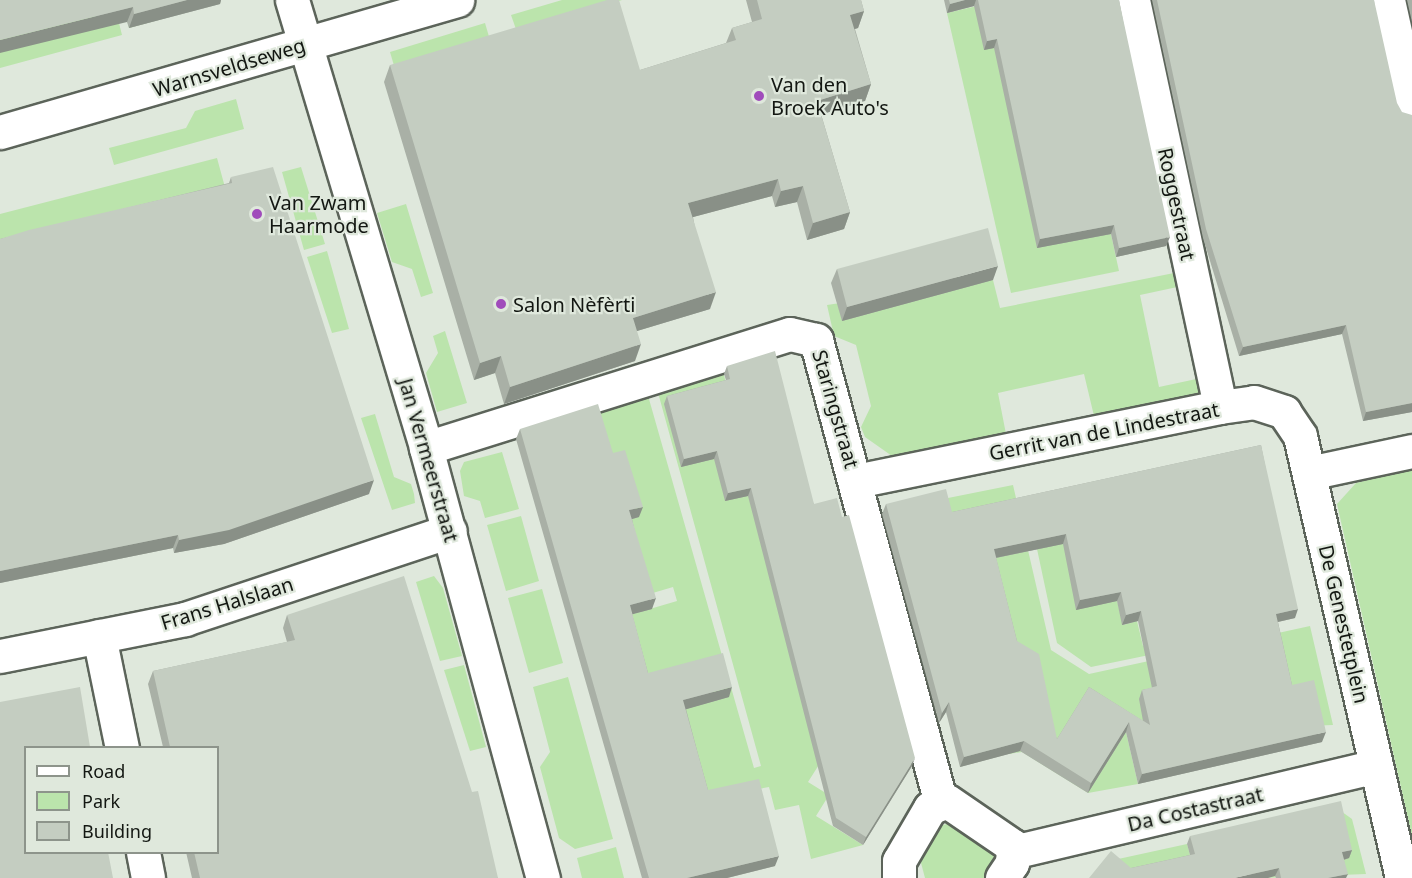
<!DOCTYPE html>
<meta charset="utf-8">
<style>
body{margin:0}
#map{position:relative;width:1412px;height:878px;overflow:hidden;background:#dfe8dc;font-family:"Noto Sans",sans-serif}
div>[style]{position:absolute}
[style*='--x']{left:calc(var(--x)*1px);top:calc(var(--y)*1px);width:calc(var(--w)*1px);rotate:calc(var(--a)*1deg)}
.green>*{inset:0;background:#bbe4ac}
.roads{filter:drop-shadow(2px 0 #5c645a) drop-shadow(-2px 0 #5c645a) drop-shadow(0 2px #5c645a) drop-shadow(0 -2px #5c645a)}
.street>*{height:33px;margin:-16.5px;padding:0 16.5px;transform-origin:16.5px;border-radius:16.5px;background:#fff}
.wall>*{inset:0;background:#a9b0a6}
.shaded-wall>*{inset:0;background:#899087}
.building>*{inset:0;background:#c4cdc1}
.dots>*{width:16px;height:16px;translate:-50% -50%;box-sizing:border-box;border:3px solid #dfe8dc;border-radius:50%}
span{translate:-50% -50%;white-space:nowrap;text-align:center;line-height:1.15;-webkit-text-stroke:4.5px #dfe8dc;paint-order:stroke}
.street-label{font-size:20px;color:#131712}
.poi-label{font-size:20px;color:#131712}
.left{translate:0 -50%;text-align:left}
.legend{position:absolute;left:24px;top:746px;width:195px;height:108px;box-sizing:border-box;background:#dfe8dc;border:2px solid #8d948b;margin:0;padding:8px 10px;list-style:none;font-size:18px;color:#131712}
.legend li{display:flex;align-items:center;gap:12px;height:30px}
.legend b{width:30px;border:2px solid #8d948b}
</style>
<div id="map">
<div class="green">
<i style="clip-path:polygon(0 0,162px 19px,129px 28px,127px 20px,119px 23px,122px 35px,0 68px)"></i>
<i style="clip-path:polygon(562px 0,622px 0,517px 32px,511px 15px)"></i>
<i style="clip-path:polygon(1002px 0,1067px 33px,1119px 271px,1011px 293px,947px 13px)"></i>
<i style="clip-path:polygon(485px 23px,490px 40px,395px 69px,390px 52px)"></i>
<i style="clip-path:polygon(236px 99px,244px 129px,114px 165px,109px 148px,186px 128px,195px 111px)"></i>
<i style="clip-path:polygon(217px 158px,226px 191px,0 250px,0 214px)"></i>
<i style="clip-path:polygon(301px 167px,325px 244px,304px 250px,282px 172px)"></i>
<i style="clip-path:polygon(406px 204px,433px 293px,421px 297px,412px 269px,392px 262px,377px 213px)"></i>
<i style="clip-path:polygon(327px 251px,349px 329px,332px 333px,307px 257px)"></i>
<i style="clip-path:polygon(1179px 272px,1182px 286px,1140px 295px,1159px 387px,1201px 378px,1203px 394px,1094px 416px,1084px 374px,998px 393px,1006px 434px,892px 456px,865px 437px,861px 427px,871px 406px,856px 345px,834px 336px,827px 305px,993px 280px,1000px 308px)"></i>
<i style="clip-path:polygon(445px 331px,467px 403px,437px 412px,426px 373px,438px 353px,433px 336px)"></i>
<i style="clip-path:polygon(722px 368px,732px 405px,690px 416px,755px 494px,822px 760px,808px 782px,829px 795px,816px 816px,863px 845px,811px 859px,799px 805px,775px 810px,769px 787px,743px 792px,722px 822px,734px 876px,699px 878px,626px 616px,677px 601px,673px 587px,646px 595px,625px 521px,638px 517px,568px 416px,647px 392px,754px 768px,761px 766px,657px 389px)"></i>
<i style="clip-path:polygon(375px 414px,394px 477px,411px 484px,414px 494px,415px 503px,392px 510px,361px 418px)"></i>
<i style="clip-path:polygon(502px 452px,519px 509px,485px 518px,480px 501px,464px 496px,460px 471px,464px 462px)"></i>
<i style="clip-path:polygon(1412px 468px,1412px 836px,1337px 504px,1356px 483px)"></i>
<i style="clip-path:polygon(1013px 485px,1051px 650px,1089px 674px,1310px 626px,1333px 725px,1126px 732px,1138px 784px,1088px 793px,1022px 752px,1009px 754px,943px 499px)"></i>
<i style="clip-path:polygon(521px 516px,539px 581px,506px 591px,487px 525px)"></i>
<i style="clip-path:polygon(1101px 535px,1123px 625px,1137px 621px,1143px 646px,1188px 647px,1091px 667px,1057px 643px,1037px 549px)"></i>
<i style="clip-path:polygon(434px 576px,443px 588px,462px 656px,440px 661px,416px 582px)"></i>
<i style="clip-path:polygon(542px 589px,563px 663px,529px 673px,508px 598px)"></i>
<i style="clip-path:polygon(464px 665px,486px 747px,470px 751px,444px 670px)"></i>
<i style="clip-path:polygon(568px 677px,613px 839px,575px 849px,559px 838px,540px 767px,550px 752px,533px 687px)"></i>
<i style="clip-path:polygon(1338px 809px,1352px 819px,1366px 874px,1264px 878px)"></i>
<i style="clip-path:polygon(957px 821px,994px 848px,995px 863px,987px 878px,925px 878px,920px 859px,924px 848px,940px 826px)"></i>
<i style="clip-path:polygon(1187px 844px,1192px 862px,1130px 878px,1109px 861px)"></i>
<i style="clip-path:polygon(616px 847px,624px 878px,582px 878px,577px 858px)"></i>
</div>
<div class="roads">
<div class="street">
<i style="--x:292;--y:0;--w:468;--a:73.3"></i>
<i style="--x:426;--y:448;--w:446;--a:74.8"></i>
<i style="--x:1133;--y:0;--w:416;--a:77.9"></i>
<i style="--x:1388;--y:0;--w:111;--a:77.5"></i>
<i style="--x:0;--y:132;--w:476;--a:-16.1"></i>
<i style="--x:426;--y:448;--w:381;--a:-17.4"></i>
<i style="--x:790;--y:334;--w:27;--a:13"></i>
<i style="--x:816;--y:340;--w:480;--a:74.9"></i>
<i style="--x:1309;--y:473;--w:105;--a:-12.1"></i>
<i style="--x:856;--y:481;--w:371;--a:-11.5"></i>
<i style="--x:1220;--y:407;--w:34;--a:-8"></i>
<i style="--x:1254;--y:402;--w:32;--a:18"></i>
<i style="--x:1284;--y:412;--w:29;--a:56"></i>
<i style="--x:1300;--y:436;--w:454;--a:77"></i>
<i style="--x:99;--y:636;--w:114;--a:78.4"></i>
<i style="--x:0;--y:656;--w:189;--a:-11.3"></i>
<i style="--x:185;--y:619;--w:279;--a:-18.4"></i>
<i style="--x:143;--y:852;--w:26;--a:79"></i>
<i style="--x:1013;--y:852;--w:373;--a:-13.3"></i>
<i style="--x:899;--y:878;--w:17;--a:-90"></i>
<i style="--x:899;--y:861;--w:61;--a:-59.7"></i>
<i style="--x:930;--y:808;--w:18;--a:-22"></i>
<i style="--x:947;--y:801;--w:80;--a:34.3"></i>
<i style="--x:1013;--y:846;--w:17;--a:93"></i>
<i style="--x:1012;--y:863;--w:18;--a:124"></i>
</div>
</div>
<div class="wall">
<i style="clip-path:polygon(0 0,221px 0,220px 4px,129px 28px,127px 22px)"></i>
<i style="clip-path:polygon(746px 0,861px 0,864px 11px,858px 28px,855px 29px,871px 84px,865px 101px,821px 114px,850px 212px,844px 229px,807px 240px,797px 202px,775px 207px,772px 196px,693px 217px,710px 309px,637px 331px,635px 361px,504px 404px,495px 373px,474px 380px,384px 82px,390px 65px,640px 70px,726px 43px,732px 28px,752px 22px)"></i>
<i style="clip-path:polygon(944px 0,1119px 0,1166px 246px,1116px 257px,1111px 234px,1037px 248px,994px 48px,984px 50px,974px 6px,947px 13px)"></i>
<i style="clip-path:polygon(1152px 0,1374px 0,1412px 412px,1363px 421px,1342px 334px,1239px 356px,1203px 238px)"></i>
<i style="clip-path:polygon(1407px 0,1412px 0,1412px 22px)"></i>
<i style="clip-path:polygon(231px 177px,369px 494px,224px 544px,174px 553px,173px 548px,0 583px,0 239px,229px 183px)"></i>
<i style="clip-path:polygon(837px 269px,993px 280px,842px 321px,831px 283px)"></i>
<i style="clip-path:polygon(727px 366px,814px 504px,912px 766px,863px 845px,833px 826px,748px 496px,725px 501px,714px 459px,681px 467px,664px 404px,667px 396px,726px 380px,724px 374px)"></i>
<i style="clip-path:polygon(520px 429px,613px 453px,639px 517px,632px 519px,652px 609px,632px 614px,648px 673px,729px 697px,686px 709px,698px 754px,708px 790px,775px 866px,727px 878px,642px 878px,516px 439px)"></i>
<i style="clip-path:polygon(evenodd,1261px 445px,1295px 618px,1278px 622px,1292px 685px,1322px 742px,1138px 784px,1126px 732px,1088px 793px,1020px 751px,960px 767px,946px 712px,939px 723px,882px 514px,886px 504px,952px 512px,1261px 445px,1063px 544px,1076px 610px,1117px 601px,1122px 625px,1138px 621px,1152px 688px,1142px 690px,1139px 699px,1143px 721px,1089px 687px,1057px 739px,1017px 641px,996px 558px,1063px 544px)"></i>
<i style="clip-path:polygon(287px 615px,498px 878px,192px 878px,186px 852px,218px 852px,218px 747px,163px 747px,148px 684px,153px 671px,287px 642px,283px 628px)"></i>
<i style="clip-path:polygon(1190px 836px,1352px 850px,1349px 858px,1344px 860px,1346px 878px,1276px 878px,1275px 876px,1131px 868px,1190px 855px,1187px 844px)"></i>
</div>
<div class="shaded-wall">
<i style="clip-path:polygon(187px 0,221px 0,220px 4px,129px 28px,134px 14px)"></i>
<i style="clip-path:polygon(965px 0,976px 0,974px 6px,947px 13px,950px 4px)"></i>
<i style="clip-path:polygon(133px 7px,127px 22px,0 53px,0 40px)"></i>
<i style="clip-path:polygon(864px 11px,858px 28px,844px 32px,850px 15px)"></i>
<i style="clip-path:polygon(997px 39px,994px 48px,984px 50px,987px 41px)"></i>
<i style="clip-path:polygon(871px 84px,865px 101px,810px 118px,817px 101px)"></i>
<i style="clip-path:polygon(778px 179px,772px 196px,682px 220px,688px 203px)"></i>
<i style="clip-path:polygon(803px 186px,797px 202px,775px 207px,781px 191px)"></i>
<i style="clip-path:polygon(850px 212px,844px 229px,807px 240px,813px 223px)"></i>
<i style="clip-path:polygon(1114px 225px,1111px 234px,1037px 248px,1040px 239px)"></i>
<i style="clip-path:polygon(1170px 237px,1166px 246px,1116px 257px,1119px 248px)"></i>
<i style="clip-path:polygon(998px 266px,993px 280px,842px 321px,847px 307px)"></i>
<i style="clip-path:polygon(716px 292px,710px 309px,627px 334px,633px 318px)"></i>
<i style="clip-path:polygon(1346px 325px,1342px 334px,1239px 356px,1243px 347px)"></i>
<i style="clip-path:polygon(641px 344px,635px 361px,504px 404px,510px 387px)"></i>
<i style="clip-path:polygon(501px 356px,495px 373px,474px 380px,480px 363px)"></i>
<i style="clip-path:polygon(1412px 403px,1412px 412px,1363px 421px,1366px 412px)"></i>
<i style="clip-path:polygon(717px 451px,714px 459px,681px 467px,684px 459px)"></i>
<i style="clip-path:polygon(374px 480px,369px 494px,224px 544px,174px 553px,179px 540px)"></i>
<i style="clip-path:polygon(751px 488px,748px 496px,725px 501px,728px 493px)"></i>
<i style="clip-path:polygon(643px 507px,639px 517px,625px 521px,629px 510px)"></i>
<i style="clip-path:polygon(1066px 534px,1063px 544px,990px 559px,994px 549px)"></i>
<i style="clip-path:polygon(178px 535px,173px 548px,0 583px,0 571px)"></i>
<i style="clip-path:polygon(1121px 592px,1117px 601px,1076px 610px,1080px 600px)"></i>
<i style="clip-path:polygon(656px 598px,652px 609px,626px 616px,630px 605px)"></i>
<i style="clip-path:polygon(1298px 609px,1295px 618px,1273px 623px,1276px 614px)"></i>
<i style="clip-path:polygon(1141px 611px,1138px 621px,1122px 625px,1126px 615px)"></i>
<i style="clip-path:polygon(732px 687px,729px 697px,680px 711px,683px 700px)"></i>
<i style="clip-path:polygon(949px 702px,946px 712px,939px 723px,942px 713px)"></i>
<i style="clip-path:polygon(1129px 722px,1126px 732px,1088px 793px,1091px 783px)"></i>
<i style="clip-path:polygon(1326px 732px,1322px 742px,1138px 784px,1142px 774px)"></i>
<i style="clip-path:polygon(1024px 741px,1020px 751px,960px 767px,964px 757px)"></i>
<i style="clip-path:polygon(915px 758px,912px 766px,863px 845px,866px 837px)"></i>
<i style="clip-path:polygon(1352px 850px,1349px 858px,1339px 861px,1342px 852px)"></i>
<i style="clip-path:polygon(779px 856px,775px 866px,727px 878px,687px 878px)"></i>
<i style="clip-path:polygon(1279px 868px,1275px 876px,1268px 878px,1234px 878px)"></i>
<i style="clip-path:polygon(1348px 874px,1346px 878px,1328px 878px)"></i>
</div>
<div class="building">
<i style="clip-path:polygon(0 0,187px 0,134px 14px,133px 7px,0 40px)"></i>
<i style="clip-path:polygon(607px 0,619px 0,640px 70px,736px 40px,732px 28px,762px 19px,757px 0,861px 0,864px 11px,850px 15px,871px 84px,817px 101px,850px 212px,813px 223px,803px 186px,781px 191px,778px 179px,688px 203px,716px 292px,633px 318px,641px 344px,510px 387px,501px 356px,480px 363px,390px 65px)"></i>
<i style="clip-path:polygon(949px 0,965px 0,950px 4px)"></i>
<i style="clip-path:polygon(978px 0,1119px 0,1170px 237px,1119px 248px,1114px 225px,1040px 239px,997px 39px,987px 41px)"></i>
<i style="clip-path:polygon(1157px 0,1374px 0,1397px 103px,1402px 112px,1412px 115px,1412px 403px,1366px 412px,1346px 325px,1243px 347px,1206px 229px)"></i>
<i style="clip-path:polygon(273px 167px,374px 480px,229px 530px,179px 540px,178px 535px,0 571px,0 239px,29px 230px,232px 183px,231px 177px)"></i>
<i style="clip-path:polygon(988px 228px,998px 266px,847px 307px,837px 269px)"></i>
<i style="clip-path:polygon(775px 351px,814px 504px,837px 498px,842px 517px,849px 515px,915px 758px,866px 837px,836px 818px,751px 488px,728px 493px,717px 451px,684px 459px,667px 396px,730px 379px,727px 366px)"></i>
<i style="clip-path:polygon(598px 404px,613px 453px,625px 450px,643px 507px,629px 510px,656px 598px,630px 605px,648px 673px,723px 653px,732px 687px,683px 700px,708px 790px,759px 779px,779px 856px,687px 878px,649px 878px,520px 429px)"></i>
<i style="clip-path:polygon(evenodd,1261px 445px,1298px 609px,1276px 614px,1292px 685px,1314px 680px,1326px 732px,1142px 774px,1129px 722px,1091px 783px,1024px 741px,964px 757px,949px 702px,942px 713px,886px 504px,946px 489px,952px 512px,1261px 445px,1066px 534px,1080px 600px,1121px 592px,1126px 615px,1141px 611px,1157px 686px,1142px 690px,1150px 725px,1089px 687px,1057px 739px,1039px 654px,1017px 641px,994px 549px,1066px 534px)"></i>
<i style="clip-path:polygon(404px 576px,472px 792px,478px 791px,498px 878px,200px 878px,194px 852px,218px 852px,218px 747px,170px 747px,153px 671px,295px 640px,287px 615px)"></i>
<i style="clip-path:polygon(80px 687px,90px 747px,26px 747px,26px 852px,108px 852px,113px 878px,0 878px,0 702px)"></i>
<i style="clip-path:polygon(1341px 801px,1352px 850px,1342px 852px,1348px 874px,1328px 878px,1281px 878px,1279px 868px,1234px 878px,1089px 878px,1111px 851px,1131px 868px,1195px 854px,1190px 836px)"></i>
</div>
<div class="dots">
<i style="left:759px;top:96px;background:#a04cbb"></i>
<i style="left:257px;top:214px;background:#a04cbb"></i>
<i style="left:501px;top:304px;background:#a04cbb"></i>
</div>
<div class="street-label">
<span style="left:229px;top:67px;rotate:-17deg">Warnsveldseweg</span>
<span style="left:1177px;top:204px;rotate:78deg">Roggestraat</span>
<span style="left:836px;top:409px;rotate:74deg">Staringstraat</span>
<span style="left:1104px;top:431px;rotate:-11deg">Gerrit van de Lindestraat</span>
<span style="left:429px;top:460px;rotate:74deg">Jan Vermeerstraat</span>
<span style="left:227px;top:603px;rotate:-17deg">Frans Halslaan</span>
<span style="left:1344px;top:624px;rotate:77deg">De Genestetplein</span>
<span style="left:1195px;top:809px;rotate:-13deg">Da Costastraat</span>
</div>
<div class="poi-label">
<span class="left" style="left:771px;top:96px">Van den<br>Broek Auto's</span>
<span class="left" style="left:269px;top:214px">Van Zwam<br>Haarmode</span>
<span class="left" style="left:513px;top:304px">Salon Nèfèrti</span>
</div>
<ul class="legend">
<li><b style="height:8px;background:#fff"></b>Road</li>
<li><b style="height:16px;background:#bbe4ac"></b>Park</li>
<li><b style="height:16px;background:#c4cdc1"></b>Building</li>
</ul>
</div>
